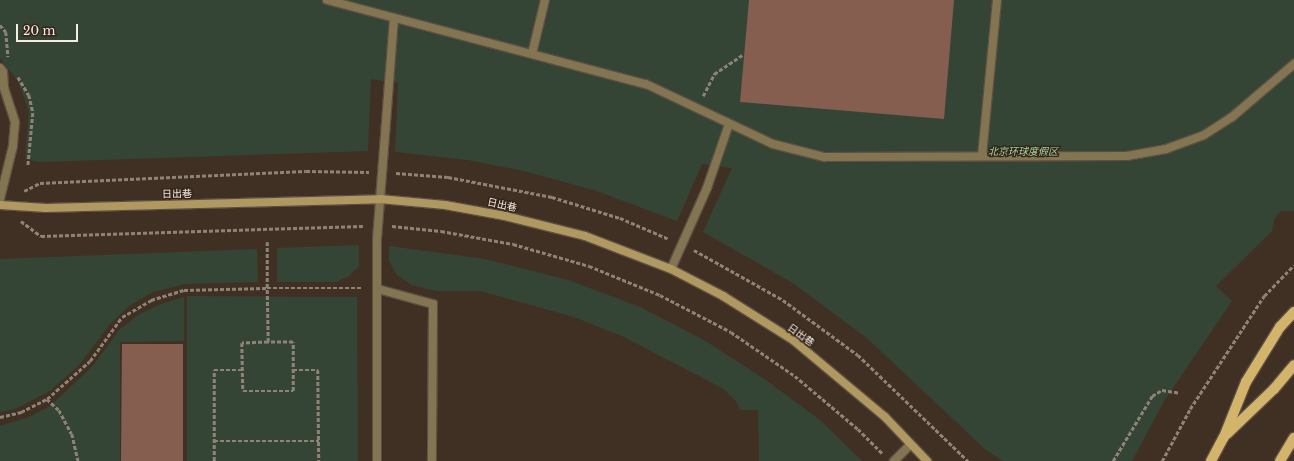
<!DOCTYPE html>
<meta charset="utf-8">
<style>
body{margin:0}
#map{position:relative;width:1294px;height:461px;overflow:hidden;background:#403024;font-family:"Libre Baskerville","Noto Sans SC",serif}
div>[style]{position:absolute}
[style*='--x']{left:calc(var(--x)*1px);top:calc(var(--y)*1px);width:calc(var(--w)*1px);rotate:calc(var(--a)*1deg)}
.green>*{inset:0;background:#354535}
.building>*{inset:0;background:#855e4f}
.path>*{height:2.5px;margin-top:-1.25px;transform-origin:0;background:repeating-linear-gradient(90deg,#8f8277 0 4px,transparent 0 6px)}
.roads{filter:drop-shadow(1px 0 #5d4e43) drop-shadow(-1px 0 #5d4e43) drop-shadow(0 1px #5d4e43) drop-shadow(0 -1px #5d4e43)}
.lane>*{height:8px;margin:-4px;padding:0 4px;transform-origin:4px;border-radius:4px;background:#837552}
.secondary>*{height:8px;margin:-4px;padding:0 4px;transform-origin:4px;border-radius:4px;background:#af9961}
.primary>*{height:10px;margin:-5px;padding:0 5px;transform-origin:5px;border-radius:5px;background:#d2b56b}
span{translate:-50% -50%;white-space:nowrap;text-align:center;line-height:1.15;-webkit-text-stroke:3px #35261a;paint-order:stroke}
.park-label{font-size:10px;color:#a4d5a2;font-style:italic}
.street-label{font-size:10px;color:#f7ece4}
.scale{position:absolute;left:16px;top:24px;width:62px;height:18px;box-sizing:border-box;border:2px solid #f7ece4;border-top:0;padding-left:5px;font-size:12px;line-height:14px;white-space:nowrap;color:#f7ece4;-webkit-text-stroke:3px #35261a;paint-order:stroke}
</style>
<div id="map">
<div class="green">
<i style="clip-path:polygon(0 0,1294px 0,1294px 211px,1281px 211px,1274px 219px,1272px 231px,1216px 286px,1232px 301px,1164px 401px,1132px 461px,1003px 461px,986px 450px,868px 339px,793px 283px,703px 232px,732px 168px,702px 164px,677px 221px,597px 191px,524px 171px,468px 160px,395px 152px,398px 83px,371px 79px,368px 151px,39px 162px,25px 159px,29px 112px,18px 81px,0 58px)"></i>
<i style="clip-path:polygon(359px 245px,359px 266px,349px 276px,337px 282px,277px 282px,277px 248px)"></i>
<i style="clip-path:polygon(389px 246px,485px 259px,568px 280px,640px 307px,704px 340px,767px 381px,820px 420px,862px 461px,759px 461px,758px 410px,740px 410px,736px 401px,722px 388px,624px 337px,574px 317px,480px 291px,436px 291px,412px 285px,397px 275px,389px 261px)"></i>
<i style="clip-path:polygon(257px 249px,258px 282px,185px 284px,153px 292px,129px 306px,110px 324px,80px 364px,50px 391px,15px 409px,0 412px,0 259px)"></i>
<i style="clip-path:polygon(187px 296px,357px 297px,358px 461px,187px 461px)"></i>
<i style="clip-path:polygon(184px 297px,184px 341px,120px 342px,120px 461px,0 461px,0 426px,29px 417px,50px 406px,92px 367px,120px 329px,140px 314px,161px 304px)"></i>
</div>
<div class="building">
<i style="clip-path:polygon(749px 0,954px 0,944px 119px,740px 102px)"></i>
<i style="clip-path:polygon(122px 344px,183px 344px,183px 461px,121px 461px)"></i>
</div>
<div class="path">
<i style="--x:0;--y:25;--w:9;--a:49"></i>
<i style="--x:6;--y:32;--w:25;--a:85"></i>
<i style="--x:18;--y:77;--w:21;--a:59"></i>
<i style="--x:29;--y:95;--w:18;--a:77"></i>
<i style="--x:33;--y:113;--w:54;--a:95.3"></i>
<i style="--x:703;--y:96;--w:25;--a:-63"></i>
<i style="--x:714;--y:74;--w:34;--a:-34"></i>
<i style="--x:396;--y:173;--w:52;--a:4.4"></i>
<i style="--x:448;--y:177;--w:106;--a:10.9"></i>
<i style="--x:552;--y:197;--w:71;--a:17.2"></i>
<i style="--x:620;--y:218;--w:53;--a:23.2"></i>
<i style="--x:24;--y:191;--w:18;--a:-27"></i>
<i style="--x:40;--y:183;--w:266;--a:-2.6"></i>
<i style="--x:306;--y:171;--w:63;--a:0.9"></i>
<i style="--x:21;--y:221;--w:25;--a:37"></i>
<i style="--x:41;--y:236;--w:322;--a:-1.8"></i>
<i style="--x:392;--y:226;--w:49;--a:5.8"></i>
<i style="--x:441;--y:231;--w:73;--a:10.2"></i>
<i style="--x:513;--y:244;--w:79;--a:16.1"></i>
<i style="--x:589;--y:266;--w:77;--a:22.2"></i>
<i style="--x:660;--y:295;--w:80;--a:27.5"></i>
<i style="--x:731;--y:332;--w:78;--a:34.5"></i>
<i style="--x:795;--y:376;--w:82;--a:40.1"></i>
<i style="--x:858;--y:429;--w:35;--a:45"></i>
<i style="--x:694;--y:250;--w:102;--a:29.3"></i>
<i style="--x:783;--y:300;--w:93;--a:36.3"></i>
<i style="--x:858;--y:355;--w:153;--a:43.9"></i>
<i style="--x:268;--y:342;--w:26;--a:178"></i>
<i style="--x:242;--y:343;--w:48;--a:88.8"></i>
<i style="--x:243;--y:391;--w:50;--a:0"></i>
<i style="--x:293;--y:391;--w:49;--a:-90"></i>
<i style="--x:293;--y:342;--w:25;--a:180"></i>
<i style="--x:268;--y:342;--w:54;--a:-91.1"></i>
<i style="--x:267;--y:288;--w:96;--a:0"></i>
<i style="--x:293;--y:370;--w:25;--a:0"></i>
<i style="--x:318;--y:370;--w:91;--a:89.4"></i>
<i style="--x:47;--y:399;--w:16;--a:43"></i>
<i style="--x:59;--y:410;--w:27;--a:62"></i>
<i style="--x:72;--y:434;--w:28;--a:77"></i>
<i style="--x:0;--y:417;--w:22;--a:-13"></i>
<i style="--x:21;--y:412;--w:29;--a:-27"></i>
<i style="--x:47;--y:399;--w:57;--a:-41.5"></i>
<i style="--x:90;--y:361;--w:54;--a:-54"></i>
<i style="--x:122;--y:317;--w:34;--a:-30"></i>
<i style="--x:151;--y:300;--w:34;--a:-17"></i>
<i style="--x:184;--y:290;--w:83;--a:-1.4"></i>
<i style="--x:267;--y:288;--w:46;--a:-90"></i>
<i style="--x:214;--y:441;--w:105;--a:0"></i>
<i style="--x:214;--y:461;--w:91;--a:-90"></i>
<i style="--x:214;--y:370;--w:28;--a:0"></i>
<i style="--x:1113;--y:461;--w:76;--a:-59"></i>
<i style="--x:1152;--y:396;--w:12;--a:-31"></i>
<i style="--x:1162;--y:390;--w:18;--a:9"></i>
<i style="--x:1162;--y:461;--w:59;--a:-61.7"></i>
<i style="--x:1190;--y:409;--w:135;--a:-56.8"></i>
<i style="--x:1264;--y:296;--w:43;--a:-45.9"></i>
</div>
<div class="roads">
<div class="lane">
<i style="--x:327;--y:0;--w:330;--a:14.8"></i>
<i style="--x:646;--y:84;--w:140;--a:25.3"></i>
<i style="--x:773;--y:144;--w:53;--a:14.3"></i>
<i style="--x:824;--y:157;--w:303;--a:-0.2"></i>
<i style="--x:1127;--y:156;--w:40;--a:-10"></i>
<i style="--x:1166;--y:149;--w:40;--a:-20.2"></i>
<i style="--x:1204;--y:135;--w:33;--a:-33"></i>
<i style="--x:1232;--y:117;--w:82;--a:-40.5"></i>
<i style="--x:532;--y:54;--w:56;--a:-76.5"></i>
<i style="--x:0;--y:68;--w:5;--a:53"></i>
<i style="--x:3;--y:72;--w:16;--a:86"></i>
<i style="--x:4;--y:88;--w:36;--a:72"></i>
<i style="--x:15;--y:122;--w:24;--a:95"></i>
<i style="--x:13;--y:146;--w:55;--a:103.8"></i>
<i style="--x:982;--y:156;--w:157;--a:-84.5"></i>
<i style="--x:671;--y:269;--w:89;--a:-66"></i>
<i style="--x:707;--y:188;--w:68;--a:-71"></i>
<i style="--x:378;--y:289;--w:57;--a:15.3"></i>
<i style="--x:433;--y:304;--w:157;--a:90.4"></i>
<i style="--x:377;--y:461;--w:222;--a:-90"></i>
<i style="--x:377;--y:239;--w:222;--a:-85.6"></i>
<i style="--x:894;--y:461;--w:23;--a:-45"></i>
</div>
<div class="secondary">
<i style="--x:0;--y:205;--w:46;--a:3.7"></i>
<i style="--x:46;--y:208;--w:334;--a:-1.5"></i>
<i style="--x:380;--y:199;--w:65;--a:5.3"></i>
<i style="--x:445;--y:205;--w:61;--a:10.4"></i>
<i style="--x:505;--y:216;--w:82;--a:14"></i>
<i style="--x:585;--y:236;--w:92;--a:21"></i>
<i style="--x:671;--y:269;--w:59;--a:27.4"></i>
<i style="--x:723;--y:296;--w:83;--a:32.2"></i>
<i style="--x:793;--y:340;--w:120;--a:39.9"></i>
<i style="--x:885;--y:417;--w:61;--a:46.3"></i>
</div>
<div class="primary">
<i style="--x:1227;--y:434;--w:65;--a:-43.8"></i>
<i style="--x:1274;--y:389;--w:31;--a:-50"></i>
<i style="--x:1211;--y:461;--w:27;--a:-62"></i>
<i style="--x:1224;--y:437;--w:59;--a:-68.2"></i>
<i style="--x:1246;--y:382;--w:65;--a:-58.3"></i>
<i style="--x:1280;--y:327;--w:21;--a:-47"></i>
<i style="--x:1280;--y:461;--w:27;--a:-59"></i>
</div>
</div>
<div class="park-label">
<span style="left:1023px;top:152px">北京环球度假区</span>
</div>
<div class="street-label">
<span style="left:177px;top:194px;rotate:-1deg">日出巷</span>
<span style="left:502px;top:205px;rotate:12deg">日出巷</span>
<span style="left:801px;top:335px;rotate:35deg">日出巷</span>
</div>
<div class="scale">20 m</div>
</div>
